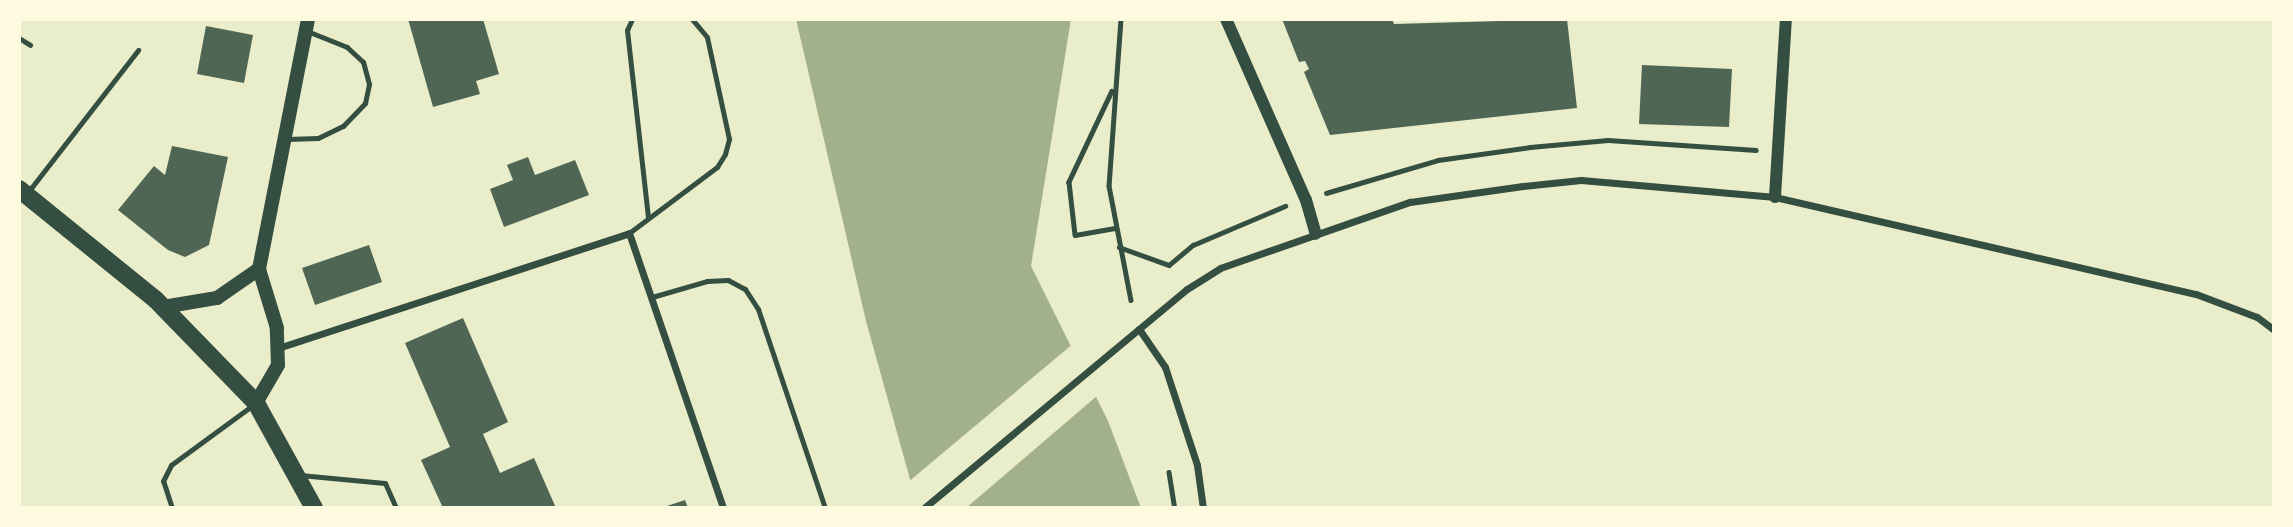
<!DOCTYPE html>
<style>
body{margin:0}
#map{position:relative;width:2293px;height:527px;overflow:hidden;background:#e9edc9;font-family:"Fira Sans Condensed",sans-serif}
div>[style]{position:absolute}
[style*='--x']{left:calc(var(--x)*1px);top:calc(var(--y)*1px);width:calc(var(--w)*1px);rotate:calc(var(--a)*1deg)}
.water>*{inset:0;background:#a3b18a}
.pier>*{inset:0;background:#e9edc9}
.building>*{inset:0;background:#4f6655}
.path>*{height:4.5px;margin:-2.25px;padding:0 2.25px;transform-origin:2.25px;border-radius:2.25px;background:#344e41}
.service>*{height:5px;margin:-2.5px;padding:0 2.5px;transform-origin:2.5px;border-radius:2.5px;background:#344e41}
.minor>*{height:7px;margin:-3.5px;padding:0 3.5px;transform-origin:3.5px;border-radius:3.5px;background:#344e41}
.tertiary>*{height:12px;margin:-6px;padding:0 6px;transform-origin:6px;border-radius:6px;background:#344e41}
.secondary>*{height:14px;margin:-7px;padding:0 7px;transform-origin:7px;border-radius:7px;background:#344e41}
.primary>*{height:18px;margin:-9px;padding:0 9px;transform-origin:9px;border-radius:9px;background:#344e41}
span{translate:-50% -50%;white-space:nowrap;text-align:center;line-height:1.15;-webkit-text-stroke:5px #fefae0;paint-order:stroke}
.frame{position:absolute;inset:0;border:21px solid #fefae0;pointer-events:none}
</style>
<div id="map">
<div class="water">
<i style="clip-path:polygon(796px 19px,1071px 19px,1031px 266px,1108px 421px,1141px 508px,918px 508px,866px 321px)"></i>
</div>
<div class="pier">
<i style="clip-path:polygon(1074px 343px,1098px 395px,966px 508px,914px 508px,907px 483px)"></i>
</div>
<div class="building">
<i style="clip-path:polygon(408px 19px,483px 19px,499px 74px,476px 81px,480px 94px,433px 107px)"></i>
<i style="clip-path:polygon(1282px 19px,1392px 19px,1394px 24px,1567px 19px,1577px 108px,1330px 135px,1304px 72px,1309px 69px,1305px 61px,1299px 62px)"></i>
<i style="clip-path:polygon(206px 26px,253px 35px,244px 83px,197px 74px)"></i>
<i style="clip-path:polygon(1642px 65px,1732px 69px,1729px 127px,1639px 124px)"></i>
<i style="clip-path:polygon(172px 146px,228px 157px,209px 245px,185px 257px,168px 250px,118px 210px,154px 166px,165px 175px)"></i>
<i style="clip-path:polygon(528px 157px,535px 175px,575px 160px,589px 195px,504px 227px,490px 189px,513px 180px,507px 165px)"></i>
<i style="clip-path:polygon(369px 245px,382px 282px,315px 305px,302px 268px)"></i>
<i style="clip-path:polygon(463px 318px,508px 422px,483px 434px,500px 473px,534px 458px,556px 508px,443px 508px,421px 460px,450px 447px,405px 343px)"></i>
<i style="clip-path:polygon(685px 500px,688px 508px,664px 508px,664px 507px)"></i>
</div>
<div class="path">
<i style="--x:1121;--y:19;--w:167;--a:94.1"></i>
<i style="--x:1109;--y:186;--w:116;--a:79.1"></i>
<i style="--x:1112;--y:91;--w:101;--a:115.3"></i>
<i style="--x:1069;--y:182;--w:53;--a:83.5"></i>
<i style="--x:1075;--y:235;--w:40;--a:-10"></i>
<i style="--x:1326;--y:193;--w:117;--a:-16.4"></i>
<i style="--x:1438;--y:160;--w:93;--a:-8"></i>
<i style="--x:1530;--y:147;--w:78;--a:-5.1"></i>
<i style="--x:1608;--y:140;--w:148;--a:3.9"></i>
<i style="--x:1119;--y:247;--w:53;--a:19.8"></i>
<i style="--x:1169;--y:265;--w:31;--a:-40"></i>
<i style="--x:1193;--y:245;--w:100;--a:-23"></i>
<i style="--x:1169;--y:472;--w:36;--a:81"></i>
</div>
<div class="service">
<i style="--x:632;--y:19;--w:12;--a:114"></i>
<i style="--x:627;--y:30;--w:188;--a:83.6"></i>
<i style="--x:19;--y:38;--w:13;--a:32"></i>
<i style="--x:287;--y:139;--w:31;--a:-2"></i>
<i style="--x:318;--y:138;--w:28;--a:-26"></i>
<i style="--x:343;--y:126;--w:32;--a:-46"></i>
<i style="--x:365;--y:103;--w:19;--a:-78"></i>
<i style="--x:369;--y:84;--w:23;--a:-105"></i>
<i style="--x:363;--y:62;--w:22;--a:-137"></i>
<i style="--x:347;--y:47;--w:43;--a:-158.2"></i>
<i style="--x:28;--y:192;--w:180;--a:-52.2"></i>
<i style="--x:629;--y:233;--w:110;--a:-36.9"></i>
<i style="--x:717;--y:167;--w:15;--a:-58"></i>
<i style="--x:725;--y:154;--w:16;--a:-75"></i>
<i style="--x:729;--y:139;--w:104;--a:-102.2"></i>
<i style="--x:707;--y:37;--w:23;--a:-130"></i>
<i style="--x:652;--y:297;--w:57;--a:-16.2"></i>
<i style="--x:707;--y:281;--w:21;--a:-3"></i>
<i style="--x:728;--y:280;--w:19;--a:28"></i>
<i style="--x:745;--y:289;--w:24;--a:57"></i>
<i style="--x:758;--y:309;--w:210;--a:71.4"></i>
<i style="--x:300;--y:475;--w:85;--a:5.4"></i>
<i style="--x:385;--y:483;--w:27;--a:66"></i>
<i style="--x:172;--y:508;--w:28;--a:-108"></i>
<i style="--x:163;--y:481;--w:18;--a:-63"></i>
<i style="--x:171;--y:465;--w:102;--a:-36.2"></i>
</div>
<div class="minor">
<i style="--x:1139;--y:329;--w:46;--a:55.6"></i>
<i style="--x:1165;--y:367;--w:103;--a:71.9"></i>
<i style="--x:1197;--y:465;--w:43;--a:82.1"></i>
<i style="--x:278;--y:348;--w:369;--a:-18.1"></i>
<i style="--x:629;--y:233;--w:291;--a:71.1"></i>
<i style="--x:924;--y:508;--w:342;--a:-39.8"></i>
<i style="--x:1187;--y:289;--w:39;--a:-32"></i>
<i style="--x:1220;--y:268;--w:201;--a:-19.2"></i>
<i style="--x:1410;--y:202;--w:114;--a:-8.1"></i>
<i style="--x:1523;--y:186;--w:58;--a:-5.9"></i>
<i style="--x:1581;--y:180;--w:195;--a:5"></i>
<i style="--x:1775;--y:197;--w:432;--a:13"></i>
<i style="--x:2196;--y:294;--w:65;--a:20.7"></i>
<i style="--x:2257;--y:317;--w:21;--a:37"></i>
</div>
<div class="tertiary">
<i style="--x:1226;--y:19;--w:198;--a:66.2"></i>
<i style="--x:1306;--y:200;--w:35;--a:74"></i>
<i style="--x:1775;--y:197;--w:178;--a:-86.5"></i>
</div>
<div class="secondary">
<i style="--x:163;--y:307;--w:55;--a:-9.5"></i>
<i style="--x:217;--y:298;--w:51;--a:-34.6"></i>
<i style="--x:256;--y:403;--w:44;--a:-59.9"></i>
<i style="--x:278;--y:365;--w:37;--a:-92"></i>
<i style="--x:277;--y:328;--w:62;--a:-107"></i>
<i style="--x:259;--y:269;--w:255;--a:-78.9"></i>
</div>
<div class="primary">
<i style="--x:19;--y:189;--w:176;--a:39"></i>
<i style="--x:156;--y:300;--w:144;--a:45.8"></i>
<i style="--x:256;--y:403;--w:120;--a:61.1"></i>
</div>
<div class="frame"></div>
</div>
